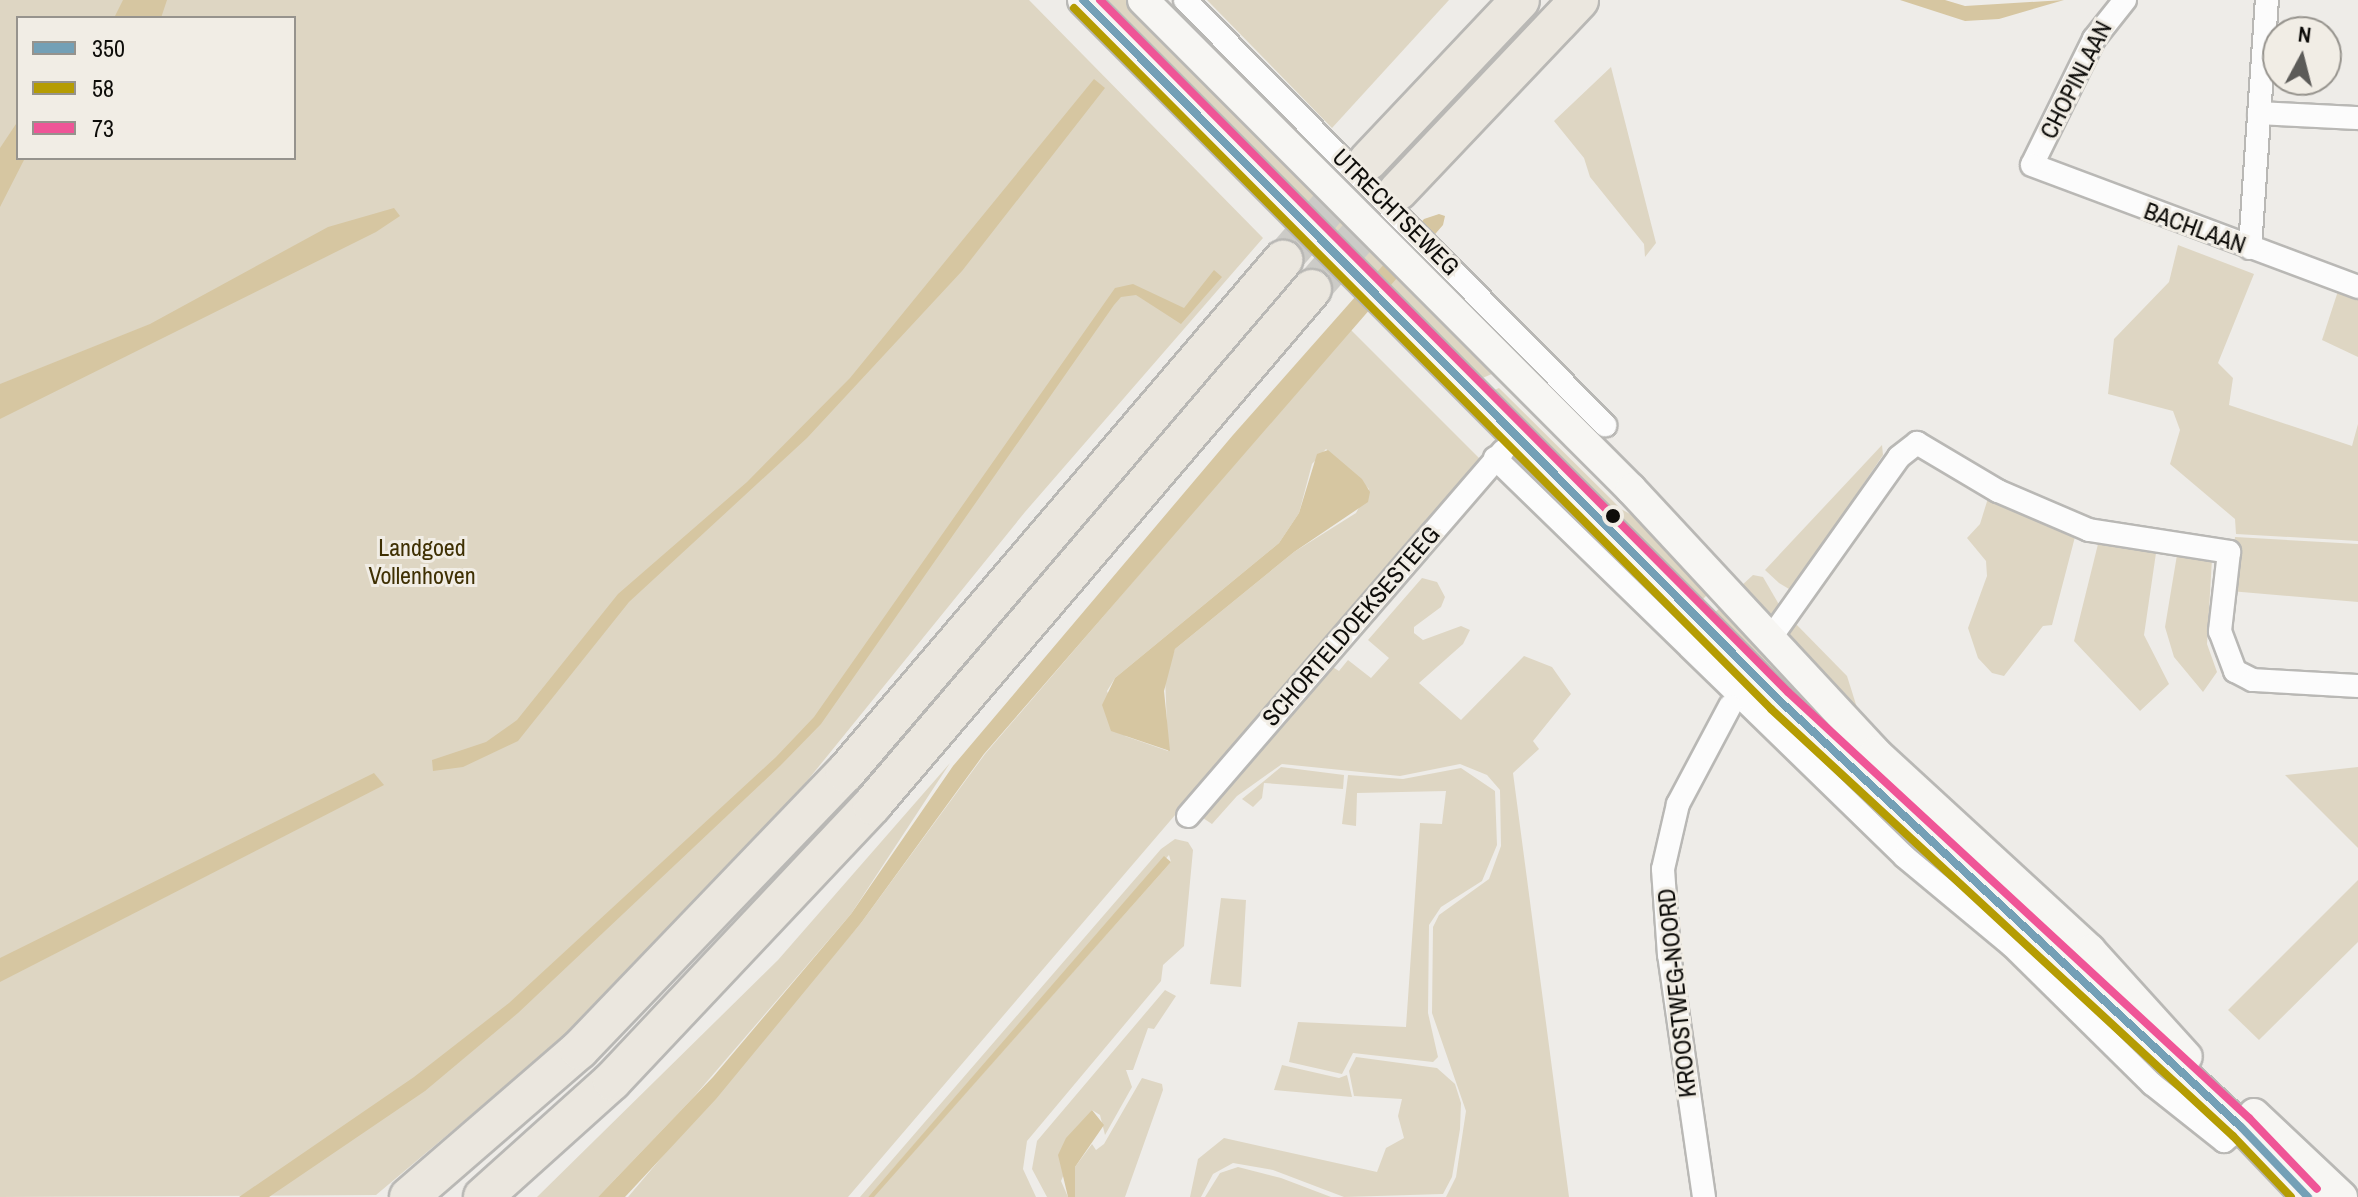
<!DOCTYPE html>
<style>
body{margin:0}
#map{position:relative;width:2358px;height:1197px;overflow:hidden;background:#eeece8;font-family:"Archivo Narrow",sans-serif}
div>[style]{position:absolute}
[style*='--x']{left:calc(var(--x)*1px);top:calc(var(--y)*1px);width:calc(var(--w)*1px);rotate:calc(var(--a)*1deg)}
.green>*{inset:0;background:#ded6c3}
.water>*{inset:0;background:#d6c6a1}
.highway-tunnel>*{height:38px;margin-top:-19px;transform-origin:0;background:repeating-linear-gradient(90deg,#cccbc7 0 38px,transparent 0 57px)}
.roads{filter:drop-shadow(2px 0 #b9b8b5) drop-shadow(-2px 0 #b9b8b5) drop-shadow(0 2px #b9b8b5) drop-shadow(0 -2px #b9b8b5)}
.street>*{height:22px;margin:-11px;padding:0 11px;transform-origin:11px;border-radius:11px;background:#fcfcfc}
.secondary>*{height:30px;margin:-15px;padding:0 15px;transform-origin:15px;border-radius:15px;background:#f7f6f3}
.highway>*{height:38px;margin:-19px;padding:0 19px;transform-origin:19px;border-radius:19px;background:#ebe7df}
.bus-1>*{height:8px;margin:-4px;padding:0 4px;transform-origin:4px;border-radius:4px;background:#74a0b6}
.bus-2>*{height:8px;margin:-4px;padding:0 4px;transform-origin:4px;border-radius:4px;background:#b59c03}
.bus-3>*{height:8px;margin:-4px;padding:0 4px;transform-origin:4px;border-radius:4px;background:#ef5597}
.dots>*{width:22px;height:22px;translate:-50% -50%;box-sizing:border-box;border:4px solid #f1ede5;border-radius:50%}
span{translate:-50% -50%;white-space:nowrap;text-align:center;line-height:1.15;-webkit-text-stroke:6px #f1ede5;paint-order:stroke}
.street-label{font-size:24px;color:#0e0d0a}
.park-label{font-size:24px;color:#3f3003}
.legend{position:absolute;left:16px;top:16px;width:280px;height:144px;box-sizing:border-box;background:#f1ede5;border:2px solid #96938d;margin:0;padding:10px 14px;list-style:none;font-size:24px;color:#0e0d0a}
.legend li{display:flex;align-items:center;gap:16px;height:40px}
.legend b{width:40px;border:2px solid #96938d}
.north{position:absolute;left:2262px;top:16px;width:80px;height:80px;box-sizing:border-box;background:#f1ede5;border:2px solid #96938d;border-radius:50%;rotate:7deg;font-size:22px;font-weight:700;line-height:32px;text-align:center;color:#0e0d0a}
.north::after{content:'';display:block;margin:auto;width:28px;height:36px;background:#5c5b58;clip-path:polygon(50% 0,100% 100%,50% 72%,0 100%)}
</style>
<div id="map">
<div class="green">
<i style="clip-path:polygon(evenodd,0 0,1029px 0,1263px 238px,1025px 512px,790px 802px,566px 1035px,376px 1195px,0 1197px,0 0,18px 18px,294px 18px,294px 158px,18px 158px,18px 18px)"></i>
<i style="clip-path:polygon(1108px 0,1129px 0,1494px 373px,1478px 380px)"></i>
<i style="clip-path:polygon(1207px 0,1449px 0,1332px 128px)"></i>
<i style="clip-path:polygon(1611px 67px,1656px 243px,1645px 257px,1644px 244px,1590px 177px,1584px 158px,1554px 121px)"></i>
<i style="clip-path:polygon(2178px 245px,2254px 274px,2218px 363px,2233px 378px,2229px 405px,2352px 446px,2358px 424px,2358px 541px,2236px 534px,2235px 519px,2170px 464px,2180px 430px,2173px 411px,2108px 394px,2114px 339px,2169px 282px)"></i>
<i style="clip-path:polygon(2339px 288px,2358px 295px,2358px 357px,2322px 340px)"></i>
<i style="clip-path:polygon(evenodd,1350px 329px,1480px 459px,848px 1197px,628px 1197px,861px 923px,985px 754px,1350px 329px,1326px 449px,1369px 489px,1356px 513px,1294px 552px,1175px 649px,1165px 677px,1168px 751px,1125px 736px,1107px 691px,1115px 678px,1279px 543px,1299px 513px,1312px 464px,1326px 449px)"></i>
<i style="clip-path:polygon(1499px 388px,1621px 509px,1650px 525px,1712px 590px,1693px 609px,1488px 393px)"></i>
<i style="clip-path:polygon(1882px 445px,1883px 455px,1799px 579px,1789px 589px,1779px 583px,1765px 570px)"></i>
<i style="clip-path:polygon(1989px 495px,2076px 533px,2052px 625px,2043px 626px,2004px 676px,1992px 673px,1978px 658px,1968px 628px,1987px 576px,1986px 561px,1967px 538px,1980px 524px)"></i>
<i style="clip-path:polygon(2235px 537px,2358px 544px,2358px 602px,2230px 591px)"></i>
<i style="clip-path:polygon(2099px 540px,2156px 553px,2144px 635px,2169px 684px,2140px 711px,2074px 641px)"></i>
<i style="clip-path:polygon(2177px 555px,2212px 559px,2207px 644px,2217px 672px,2203px 692px,2174px 657px,2165px 627px)"></i>
<i style="clip-path:polygon(1753px 575px,1763px 577px,1781px 608px,1768px 615px,1740px 587px)"></i>
<i style="clip-path:polygon(1422px 578px,1437px 582px,1445px 597px,1441px 607px,1414px 627px,1414px 633px,1423px 640px,1461px 626px,1470px 630px,1463px 644px,1419px 683px,1461px 720px,1524px 656px,1552px 667px,1571px 694px,1533px 741px,1539px 749px,1513px 773px,1569px 1197px,1446px 1197px,1456px 1177px,1466px 1111px,1432px 1013px,1433px 927px,1439px 915px,1489px 879px,1501px 846px,1500px 790px,1487px 775px,1460px 764px,1400px 776px,1282px 764px,1237px 796px,1212px 824px,1203px 818px,1203px 811px,1328px 664px,1339px 671px,1348px 660px,1371px 678px,1389px 658px,1368px 640px)"></i>
<i style="clip-path:polygon(1726px 602px,1789px 678px,1778px 687px,1706px 621px)"></i>
<i style="clip-path:polygon(1793px 621px,1847px 676px,1859px 714px,1788px 638px)"></i>
<i style="clip-path:polygon(950px 763px,851px 914px,692px 1099px,598px 1197px,537px 1197px,778px 960px)"></i>
<i style="clip-path:polygon(1281px 767px,1344px 775px,1343px 789px,1264px 783px,1262px 798px,1253px 807px,1242px 799px)"></i>
<i style="clip-path:polygon(2358px 767px,2358px 848px,2285px 775px)"></i>
<i style="clip-path:polygon(1461px 768px,1495px 791px,1497px 845px,1482px 881px,1441px 907px,1429px 925px,1428px 1013px,1438px 1057px,1433px 1062px,1353px 1053px,1342px 1074px,1289px 1062px,1298px 1022px,1406px 1027px,1420px 823px,1442px 824px,1446px 791px,1357px 793px,1356px 826px,1342px 824px,1348px 775px,1403px 779px)"></i>
<i style="clip-path:polygon(1175px 839px,1188px 842px,1193px 850px,1184px 946px,1163px 965px,1161px 981px,1027px 1141px,1023px 1169px,1036px 1197px,873px 1197px,1171px 862px,1169px 855px,868px 1197px,860px 1197px,1161px 849px)"></i>
<i style="clip-path:polygon(2358px 880px,2358px 942px,2259px 1040px,2228px 1010px)"></i>
<i style="clip-path:polygon(1221px 898px,1246px 900px,1241px 987px,1210px 984px)"></i>
<i style="clip-path:polygon(1165px 990px,1176px 996px,1154px 1029px,1148px 1028px,1133px 1070px,1126px 1070px,1132px 1087px,1105px 1135px,1100px 1115px,1092px 1110px,1061px 1181px,1068px 1197px,1047px 1197px,1032px 1169px,1037px 1141px)"></i>
<i style="clip-path:polygon(1356px 1057px,1437px 1068px,1455px 1084px,1461px 1103px,1460px 1129px,1452px 1177px,1443px 1194px,1344px 1197px,1273px 1170px,1233px 1163px,1213px 1174px,1201px 1197px,1190px 1197px,1198px 1159px,1224px 1138px,1377px 1172px,1386px 1148px,1404px 1138px,1398px 1116px,1402px 1099px,1354px 1096px,1349px 1071px)"></i>
<i style="clip-path:polygon(1282px 1065px,1339px 1078px,1347px 1075px,1352px 1097px,1274px 1090px)"></i>
<i style="clip-path:polygon(1142px 1078px,1162px 1084px,1163px 1090px,1125px 1197px,1075px 1197px,1075px 1167px,1092px 1144px,1096px 1150px,1104px 1144px)"></i>
<i style="clip-path:polygon(1238px 1167px,1281px 1178px,1331px 1197px,1205px 1197px,1220px 1173px)"></i>
</div>
<div class="water">
<i style="clip-path:polygon(123px 0,167px 0,161px 18px,114px 18px)"></i>
<i style="clip-path:polygon(1900px 0,1945px 0,1965px 6px,2064px 0,1999px 19px,1965px 21px)"></i>
<i style="clip-path:polygon(1094px 79px,1105px 88px,962px 271px,807px 438px,629px 602px,518px 741px,463px 767px,433px 771px,432px 760px,486px 742px,517px 720px,618px 594px,747px 482px,850px 378px)"></i>
<i style="clip-path:polygon(18px 121px,18px 158px,25px 158px,0 207px,0 148px)"></i>
<i style="clip-path:polygon(394px 208px,400px 216px,376px 232px,0 419px,0 384px,150px 324px,328px 227px)"></i>
<i style="clip-path:polygon(1439px 214px,1445px 216px,1443px 225px,984px 754px,861px 923px,716px 1099px,625px 1197px,598px 1197px,713px 1077px,851px 914px,953px 766px,1233px 435px,1424px 219px)"></i>
<i style="clip-path:polygon(1214px 270px,1222px 277px,1181px 324px,1136px 295px,1121px 297px,1114px 305px,821px 724px,781px 765px,518px 1013px,425px 1091px,269px 1197px,239px 1197px,414px 1077px,509px 1003px,776px 757px,814px 717px,1115px 288px,1133px 284px,1184px 308px)"></i>
<i style="clip-path:polygon(1328px 450px,1362px 479px,1370px 492px,1368px 502px,1294px 552px,1175px 649px,1164px 691px,1170px 751px,1111px 731px,1102px 705px,1115px 678px,1279px 543px,1299px 513px,1317px 454px)"></i>
<i style="clip-path:polygon(374px 773px,384px 785px,0 982px,0 958px)"></i>
<i style="clip-path:polygon(1164px 856px,1171px 862px,874px 1197px,868px 1197px)"></i>
<i style="clip-path:polygon(1092px 1110px,1104px 1125px,1075px 1167px,1075px 1197px,1068px 1197px,1058px 1155px,1066px 1138px)"></i>
</div>
<div class="highway-tunnel">
<i style="--x:1283;--y:260;--w:130;--a:-49.4"></i>
<i style="--x:1312;--y:289;--w:121;--a:-48.7"></i>
</div>
<div class="roads">
<div class="street">
<i style="--x:1185;--y:0;--w:598;--a:45.34"></i>
<i style="--x:2125;--y:0;--w:50;--a:128.5"></i>
<i style="--x:2094;--y:39;--w:140;--a:116.2"></i>
<i style="--x:2032;--y:165;--w:348;--a:20.5"></i>
<i style="--x:2259;--y:113;--w:99;--a:2.9"></i>
<i style="--x:2250;--y:248;--w:249;--a:-86.1"></i>
<i style="--x:1495;--y:458;--w:572;--a:44.22"></i>
<i style="--x:1905;--y:857;--w:138;--a:39.7"></i>
<i style="--x:2011;--y:945;--w:198;--a:44.6"></i>
<i style="--x:2152;--y:1084;--w:92;--a:38.4"></i>
<i style="--x:2224;--y:1141;--w:22;--a:-39"></i>
<i style="--x:1772;--y:636;--w:219;--a:-54.6"></i>
<i style="--x:1899;--y:457;--w:23;--a:-38"></i>
<i style="--x:1917;--y:443;--w:94;--a:30.7"></i>
<i style="--x:1998;--y:491;--w:99;--a:23.2"></i>
<i style="--x:2089;--y:530;--w:142;--a:8.9"></i>
<i style="--x:2229;--y:552;--w:80;--a:96.5"></i>
<i style="--x:2220;--y:631;--w:43;--a:69.4"></i>
<i style="--x:2235;--y:671;--w:20;--a:27"></i>
<i style="--x:2253;--y:680;--w:105;--a:3.3"></i>
<i style="--x:1188;--y:816;--w:482;--a:-49.2"></i>
<i style="--x:1704;--y:1197;--w:245;--a:-98.2"></i>
<i style="--x:1669;--y:955;--w:86;--a:-94"></i>
<i style="--x:1663;--y:869;--w:67;--a:-77"></i>
<i style="--x:1678;--y:804;--w:111;--a:-62"></i>
</div>
<div class="secondary">
<i style="--x:1083;--y:0;--w:989;--a:45.16"></i>
<i style="--x:1780;--y:701;--w:628;--a:42.74"></i>
<i style="--x:2241;--y:1127;--w:97;--a:46.3"></i>
<i style="--x:1143;--y:0;--w:691;--a:45.06"></i>
<i style="--x:1631;--y:489;--w:359;--a:47.1"></i>
<i style="--x:1875;--y:752;--w:292;--a:42.6"></i>
<i style="--x:2090;--y:950;--w:144;--a:47.8"></i>
<i style="--x:2254;--y:1114;--w:121;--a:43.3"></i>
</div>
<div class="highway">
<i style="--x:1368;--y:161;--w:221;--a:-46.6"></i>
<i style="--x:1398;--y:191;--w:263;--a:-46.5"></i>
<i style="--x:409;--y:1197;--w:225;--a:-40.9"></i>
<i style="--x:579;--y:1050;--w:384;--a:-46.2"></i>
<i style="--x:845;--y:773;--w:675;--a:-49.51"></i>
<i style="--x:483;--y:1197;--w:173;--a:-42"></i>
<i style="--x:612;--y:1081;--w:379;--a:-46.7"></i>
<i style="--x:872;--y:805;--w:678;--a:-49.55"></i>
</div>
</div>
<div class="bus-1">
<i style="--x:1083;--y:0;--w:989;--a:45.16"></i>
<i style="--x:1780;--y:701;--w:628;--a:42.74"></i>
<i style="--x:2241;--y:1127;--w:97;--a:46.3"></i>
</div>
<div class="bus-2">
<i style="--x:1074;--y:8;--w:989;--a:45.16"></i>
<i style="--x:1771;--y:709;--w:629;--a:42.75"></i>
<i style="--x:2233;--y:1136;--w:84;--a:46.4"></i>
</div>
<div class="bus-3">
<i style="--x:1100;--y:0;--w:976;--a:45.17"></i>
<i style="--x:1788;--y:692;--w:628;--a:42.74"></i>
<i style="--x:2249;--y:1118;--w:98;--a:46.2"></i>
</div>
<div class="dots">
<i style="left:1613px;top:516px;background:#0e0d0a"></i>
</div>
<div class="street-label">
<span style="left:2076px;top:80px;rotate:-63deg">CHOPINLAAN</span>
<span style="left:1396px;top:212px;rotate:45deg">UTRECHTSEWEG</span>
<span style="left:2195px;top:228px;rotate:20deg">BACHLAAN</span>
<span style="left:1351px;top:626px;rotate:-49deg">SCHORTELDOEKSESTEEG</span>
<span style="left:1677px;top:993px;rotate:-96deg">KROOSTWEG-NOORD</span>
</div>
<div class="park-label">
<span style="left:422px;top:562px">Landgoed<br>Vollenhoven</span>
</div>
<ul class="legend">
<li><b style="height:10px;background:#74a0b6"></b>350</li>
<li><b style="height:10px;background:#b59c03"></b>58</li>
<li><b style="height:10px;background:#ef5597"></b>73</li>
</ul>
<div class="north">N</div>
</div>
